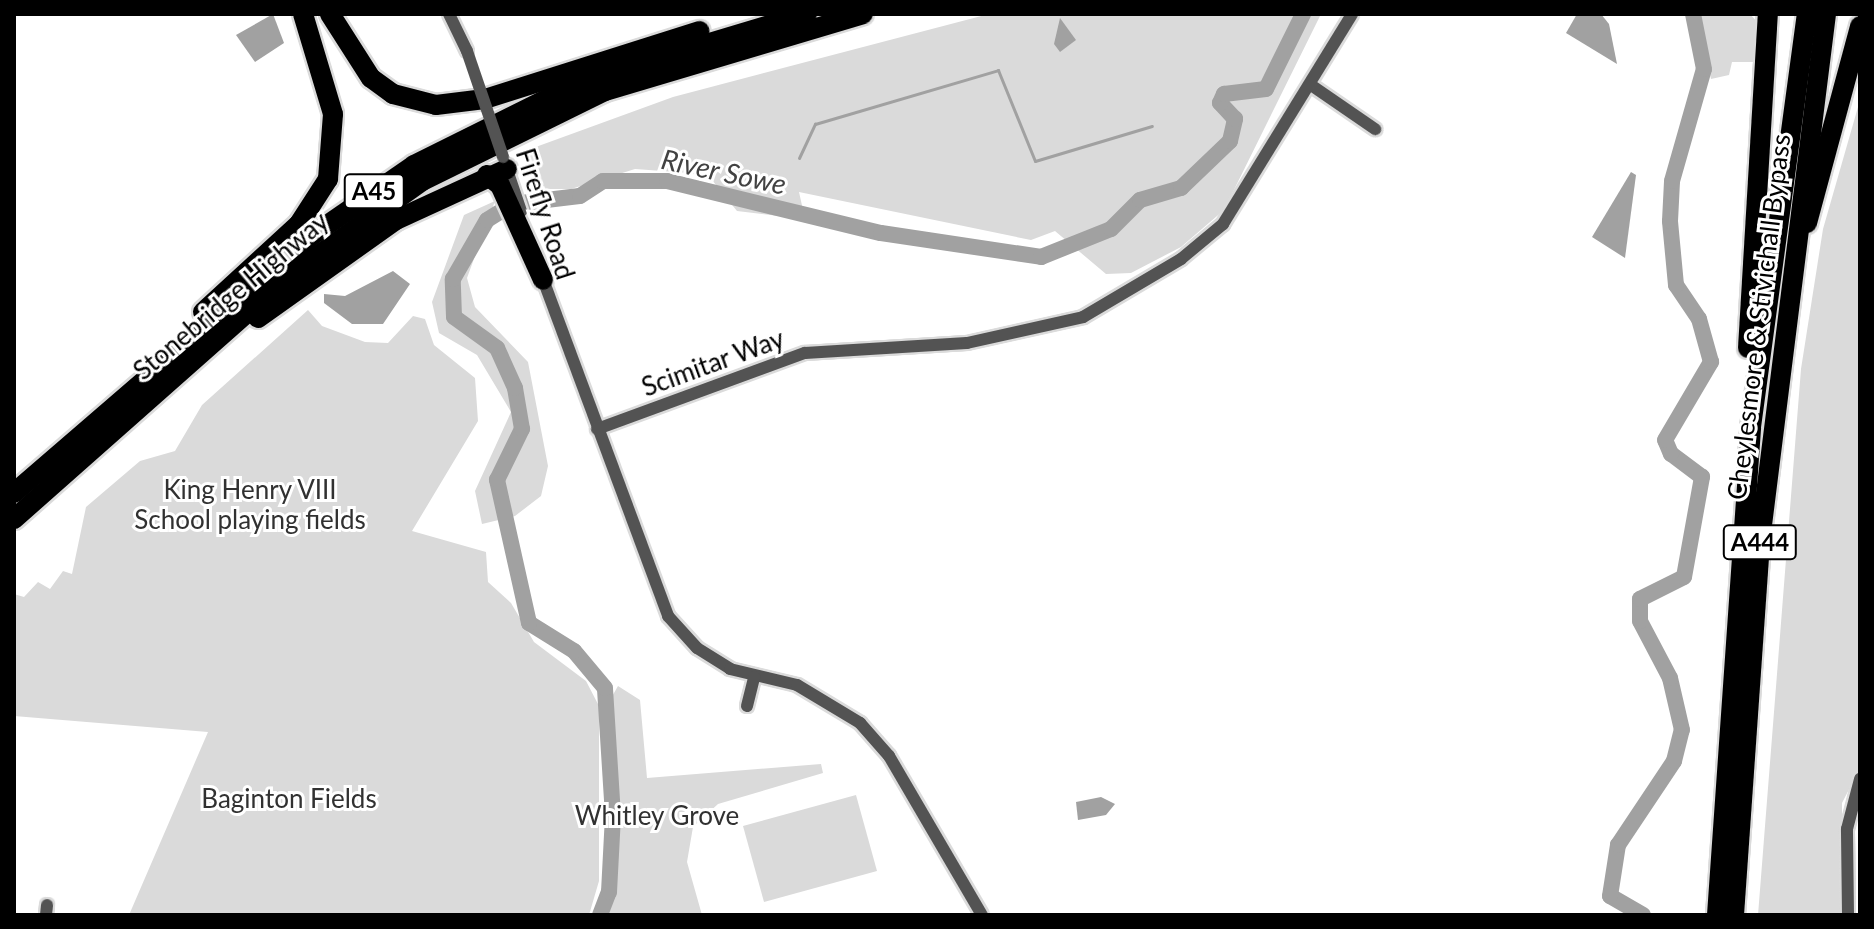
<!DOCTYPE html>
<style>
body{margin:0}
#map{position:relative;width:1874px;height:929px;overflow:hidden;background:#fff;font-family:Lato,sans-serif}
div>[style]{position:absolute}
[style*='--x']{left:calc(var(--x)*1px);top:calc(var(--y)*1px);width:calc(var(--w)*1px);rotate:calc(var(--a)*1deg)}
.green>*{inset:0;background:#dadada}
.water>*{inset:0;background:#a1a1a1}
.stream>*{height:3px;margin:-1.5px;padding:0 1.5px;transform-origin:1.5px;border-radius:1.5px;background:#a1a1a1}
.river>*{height:16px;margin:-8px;padding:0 8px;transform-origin:8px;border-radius:8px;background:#a1a1a1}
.roads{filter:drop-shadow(2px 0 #dbdbdb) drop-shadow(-2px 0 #dbdbdb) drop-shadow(0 2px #dbdbdb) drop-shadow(0 -2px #dbdbdb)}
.minor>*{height:12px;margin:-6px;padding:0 6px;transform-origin:6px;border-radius:6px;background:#535353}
.highway>*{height:20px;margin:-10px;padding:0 10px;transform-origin:10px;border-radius:10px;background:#000}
.minor-bridge>*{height:12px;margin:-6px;padding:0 6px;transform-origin:6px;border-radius:6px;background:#535353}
span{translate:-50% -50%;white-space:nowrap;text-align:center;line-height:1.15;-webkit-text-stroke:6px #fff;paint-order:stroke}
.shield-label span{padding:2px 6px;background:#fff;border:2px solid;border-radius:6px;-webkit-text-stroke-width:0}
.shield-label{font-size:24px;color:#000;font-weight:700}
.street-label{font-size:26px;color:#000}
.park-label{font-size:26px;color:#313131}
.water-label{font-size:28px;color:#424242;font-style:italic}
.frame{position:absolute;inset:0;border:16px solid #000;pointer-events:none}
</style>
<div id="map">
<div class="green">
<i style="clip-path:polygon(989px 14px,1321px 14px,1224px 210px,1181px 247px,1131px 273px,1106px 274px,1055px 231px,1031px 240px,799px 192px,805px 219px,737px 211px,712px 180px,690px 173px,635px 169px,571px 189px,535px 189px,522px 152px,673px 97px)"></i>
<i style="clip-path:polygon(1697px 14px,1750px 14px,1759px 24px,1753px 62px,1732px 62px,1729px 75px,1711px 79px)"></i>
<i style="clip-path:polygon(1860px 100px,1860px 768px,1842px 803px,1842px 915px,1758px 915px,1801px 369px,1823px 229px)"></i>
<i style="clip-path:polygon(495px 201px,467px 278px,475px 307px,528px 362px,548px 466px,541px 496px,515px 516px,482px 524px,475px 491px,511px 412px,477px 355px,439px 333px,432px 302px,464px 215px)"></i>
<i style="clip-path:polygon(308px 310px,322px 326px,365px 342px,388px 343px,413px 316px,425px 319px,434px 345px,475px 378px,478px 421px,412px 531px,486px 552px,488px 582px,511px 603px,534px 642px,586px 681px,599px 706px,599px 881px,589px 915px,129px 915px,208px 732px,14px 716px,14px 594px,24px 597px,38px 582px,50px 589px,63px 571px,72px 574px,86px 507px,140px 461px,175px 451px,202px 405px)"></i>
<i style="clip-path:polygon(618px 686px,640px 700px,647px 778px,821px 764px,823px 773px,718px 804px,693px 827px,687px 862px,702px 915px,603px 915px,619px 851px,610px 700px)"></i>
<i style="clip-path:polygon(856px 795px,877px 871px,764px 902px,743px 826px)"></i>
</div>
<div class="water">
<i style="clip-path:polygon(273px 14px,284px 43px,255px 62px,236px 35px)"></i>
<i style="clip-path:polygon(1577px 14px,1601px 14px,1609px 24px,1617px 64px,1566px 33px)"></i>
<i style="clip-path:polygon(1060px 18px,1076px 40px,1060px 52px,1054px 44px)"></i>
<i style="clip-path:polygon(1631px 172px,1636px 175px,1625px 258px,1592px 237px)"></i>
<i style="clip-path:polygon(393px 271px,410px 284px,383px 324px,352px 324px,324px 303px,324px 294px,345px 296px)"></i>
<i style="clip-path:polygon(1101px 797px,1115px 804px,1106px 815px,1078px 820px,1076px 802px)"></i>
</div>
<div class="stream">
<i style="--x:799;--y:158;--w:38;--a:-65"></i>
<i style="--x:815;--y:124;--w:191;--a:-16.4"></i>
<i style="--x:998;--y:70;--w:98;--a:67.9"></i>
<i style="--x:1035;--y:161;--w:122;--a:-16.7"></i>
</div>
<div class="river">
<i style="--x:600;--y:915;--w:25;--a:-69"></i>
<i style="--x:609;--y:892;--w:76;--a:-87"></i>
<i style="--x:613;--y:816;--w:128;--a:-93.6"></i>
<i style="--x:605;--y:688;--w:48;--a:-130"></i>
<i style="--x:574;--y:651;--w:53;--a:-148.1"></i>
<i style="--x:529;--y:623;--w:147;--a:-102.6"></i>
<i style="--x:497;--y:480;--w:57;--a:-63.9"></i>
<i style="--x:522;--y:429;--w:42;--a:-99.7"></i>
<i style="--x:515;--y:388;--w:44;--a:-114.2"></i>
<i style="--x:497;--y:348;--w:53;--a:-144.2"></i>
<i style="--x:454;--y:317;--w:38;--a:-92"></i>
<i style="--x:453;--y:279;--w:68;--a:-60"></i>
<i style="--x:487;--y:220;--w:31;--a:-32"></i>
<i style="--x:513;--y:204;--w:67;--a:-6.8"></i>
<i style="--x:580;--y:196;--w:27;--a:-33"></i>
<i style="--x:603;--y:181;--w:64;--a:0"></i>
<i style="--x:667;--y:181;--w:220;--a:13.7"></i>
<i style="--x:881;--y:233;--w:162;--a:8.5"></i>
<i style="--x:1041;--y:257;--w:75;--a:-21.8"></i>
<i style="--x:1111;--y:229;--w:41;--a:-45"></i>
<i style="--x:1140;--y:200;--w:43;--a:-16.3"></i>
<i style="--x:1181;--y:188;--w:68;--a:-43.8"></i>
<i style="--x:1230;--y:141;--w:23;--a:-77"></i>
<i style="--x:1235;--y:119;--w:22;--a:-133"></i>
<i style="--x:1220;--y:103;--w:10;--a:-66"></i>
<i style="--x:1224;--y:94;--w:42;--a:-6.8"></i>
<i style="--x:1266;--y:89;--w:84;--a:-63.7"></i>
<i style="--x:1643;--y:915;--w:38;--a:-150"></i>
<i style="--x:1610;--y:896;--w:52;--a:-81.1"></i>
<i style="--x:1618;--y:845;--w:101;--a:-56.3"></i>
<i style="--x:1674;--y:761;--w:32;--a:-76"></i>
<i style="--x:1682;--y:730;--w:53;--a:-103"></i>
<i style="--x:1670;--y:678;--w:64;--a:-117.8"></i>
<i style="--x:1640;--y:621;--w:22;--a:-90"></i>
<i style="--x:1640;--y:599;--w:49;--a:-26.6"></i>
<i style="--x:1684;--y:577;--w:102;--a:-79.8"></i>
<i style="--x:1702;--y:477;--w:39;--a:-143"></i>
<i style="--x:1671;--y:454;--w:15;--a:-113"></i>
<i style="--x:1665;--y:440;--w:91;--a:-59.5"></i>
<i style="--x:1711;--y:362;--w:45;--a:-105.6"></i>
<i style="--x:1699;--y:319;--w:41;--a:-124.1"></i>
<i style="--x:1676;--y:285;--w:64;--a:-95.4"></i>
<i style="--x:1670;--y:221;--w:40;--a:-87.1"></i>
<i style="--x:1672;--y:181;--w:116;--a:-74.1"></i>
<i style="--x:1704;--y:69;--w:56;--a:-101.3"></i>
</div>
<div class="roads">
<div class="minor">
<i style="--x:449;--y:14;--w:41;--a:64.1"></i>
<i style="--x:1311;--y:85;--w:78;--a:34.5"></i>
<i style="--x:505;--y:164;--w:50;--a:71.2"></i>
<i style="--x:541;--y:274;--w:365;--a:69.6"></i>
<i style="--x:668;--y:616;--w:43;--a:47.8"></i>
<i style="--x:697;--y:648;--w:39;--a:32"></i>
<i style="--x:730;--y:669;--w:69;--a:13.4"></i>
<i style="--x:797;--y:685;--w:74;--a:31.1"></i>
<i style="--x:860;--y:723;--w:44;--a:48.7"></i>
<i style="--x:889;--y:756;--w:184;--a:59.7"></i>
<i style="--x:597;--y:429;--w:221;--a:-20.1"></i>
<i style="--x:805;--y:353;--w:162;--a:-3.5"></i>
<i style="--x:967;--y:343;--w:119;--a:-12.6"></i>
<i style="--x:1083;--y:317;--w:114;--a:-30.6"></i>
<i style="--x:1181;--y:259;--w:55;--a:-39.8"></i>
<i style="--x:1223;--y:224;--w:246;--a:-58.4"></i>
<i style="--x:747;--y:706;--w:30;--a:-76"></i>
<i style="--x:46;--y:915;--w:10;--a:-84"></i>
<i style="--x:1848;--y:915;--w:86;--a:-90.7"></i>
<i style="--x:1847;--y:829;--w:52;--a:-75.4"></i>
</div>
<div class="highway">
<i style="--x:330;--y:14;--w:76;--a:57.4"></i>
<i style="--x:371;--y:78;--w:27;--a:36"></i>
<i style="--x:393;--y:94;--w:44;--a:14.3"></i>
<i style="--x:436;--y:105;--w:49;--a:-7"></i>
<i style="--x:485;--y:99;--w:225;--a:-17.6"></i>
<i style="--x:487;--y:175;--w:16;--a:38"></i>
<i style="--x:500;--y:185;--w:104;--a:65.6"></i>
<i style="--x:1807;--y:223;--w:204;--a:-74.9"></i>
<i style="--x:203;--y:312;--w:130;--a:-42.5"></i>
<i style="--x:299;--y:224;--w:54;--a:-57.2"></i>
<i style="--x:328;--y:179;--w:65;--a:-85.6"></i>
<i style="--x:333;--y:114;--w:104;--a:-106.7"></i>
<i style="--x:258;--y:318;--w:169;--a:-35.4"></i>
<i style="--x:396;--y:220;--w:122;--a:-24.7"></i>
<i style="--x:1748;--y:348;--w:335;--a:-86.6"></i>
<i style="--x:14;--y:493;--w:396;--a:-40.8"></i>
<i style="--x:314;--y:234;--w:121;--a:-34.6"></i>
<i style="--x:414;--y:165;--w:189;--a:-26.4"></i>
<i style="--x:583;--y:81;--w:234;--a:-16.7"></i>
<i style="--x:14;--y:519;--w:367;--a:-41.5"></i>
<i style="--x:289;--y:276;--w:163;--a:-35.5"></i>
<i style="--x:422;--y:181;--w:204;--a:-26.2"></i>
<i style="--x:605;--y:91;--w:269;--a:-16.6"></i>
<i style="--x:1717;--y:915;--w:489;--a:-86"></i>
<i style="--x:1751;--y:427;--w:417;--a:-82.3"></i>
<i style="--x:1734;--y:915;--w:375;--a:-86"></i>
<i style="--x:1760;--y:541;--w:531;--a:-82.86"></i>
</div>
</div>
<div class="minor-bridge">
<i style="--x:467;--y:51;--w:112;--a:71.2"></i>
</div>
<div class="shield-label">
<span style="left:374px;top:191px">A45</span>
<span style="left:1760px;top:542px">A444</span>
</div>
<div class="street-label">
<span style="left:545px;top:214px;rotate:72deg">Firefly Road</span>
<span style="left:231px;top:296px;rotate:-40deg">Stonebridge Highway</span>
<span style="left:1759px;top:317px;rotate:-83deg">Cheylesmore &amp; Stivichall Bypass</span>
<span style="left:713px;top:363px;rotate:-20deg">Scimitar Way</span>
</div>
<div class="park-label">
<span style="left:250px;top:505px">King Henry VIII<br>School playing fields</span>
<span style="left:289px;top:799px">Baginton Fields</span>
<span style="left:657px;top:816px">Whitley Grove</span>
</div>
<div class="water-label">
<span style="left:724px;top:171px;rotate:12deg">River Sowe</span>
</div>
<div class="frame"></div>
</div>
